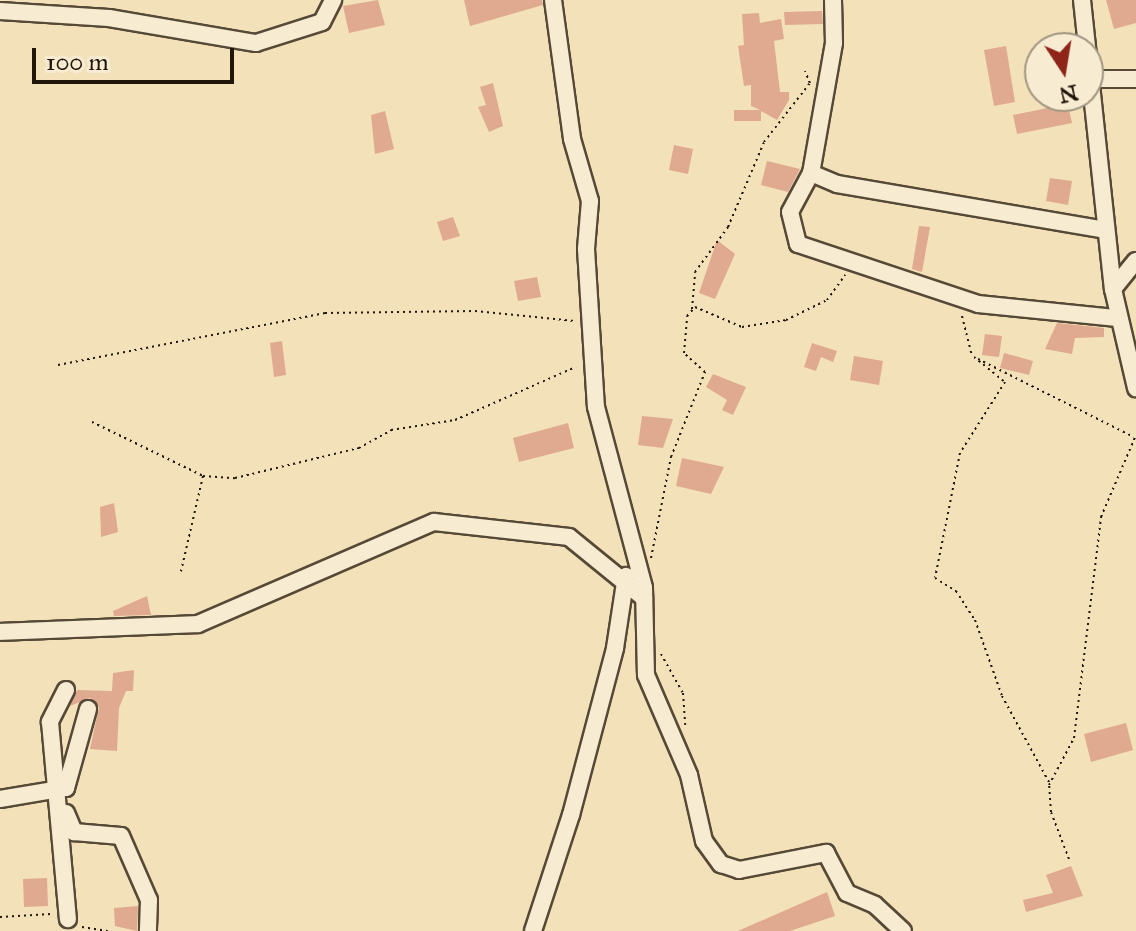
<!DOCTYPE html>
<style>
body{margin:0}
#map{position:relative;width:1136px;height:931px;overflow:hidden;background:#f3e1ba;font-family:"IM FELL Great Primer",serif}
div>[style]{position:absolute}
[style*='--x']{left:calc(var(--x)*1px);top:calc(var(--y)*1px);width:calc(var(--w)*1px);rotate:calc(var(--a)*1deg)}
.building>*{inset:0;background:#e0aa90}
.path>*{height:2px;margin-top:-1px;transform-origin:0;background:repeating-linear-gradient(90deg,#21160a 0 2px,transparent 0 6px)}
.roads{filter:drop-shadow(2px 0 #564936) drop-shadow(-2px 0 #564936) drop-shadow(0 2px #564936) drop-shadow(0 -2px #564936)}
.minor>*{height:16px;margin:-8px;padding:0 8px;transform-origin:8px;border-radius:8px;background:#f7ecd2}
span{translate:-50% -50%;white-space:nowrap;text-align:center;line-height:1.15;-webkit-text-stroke:6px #f7ecd2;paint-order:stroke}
.north{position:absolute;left:1024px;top:32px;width:80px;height:80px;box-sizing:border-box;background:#f7ecd2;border:2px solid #a19682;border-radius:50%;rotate:168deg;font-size:22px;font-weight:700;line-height:32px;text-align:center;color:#21160a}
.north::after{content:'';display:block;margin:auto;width:28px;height:36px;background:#8f2418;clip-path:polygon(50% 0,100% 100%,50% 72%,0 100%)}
.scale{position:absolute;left:32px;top:48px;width:202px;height:36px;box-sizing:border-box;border:4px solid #21160a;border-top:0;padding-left:10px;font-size:24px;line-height:28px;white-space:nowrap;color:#21160a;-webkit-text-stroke:6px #f7ecd2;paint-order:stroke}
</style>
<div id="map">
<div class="building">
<i style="clip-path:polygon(378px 0,385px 25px,349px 33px,343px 6px)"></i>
<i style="clip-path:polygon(464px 0,542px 0,543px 5px,470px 26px)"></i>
<i style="clip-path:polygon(1106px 0,1136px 0,1136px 23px,1114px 29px)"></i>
<i style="clip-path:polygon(822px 11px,823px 24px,785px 25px,784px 12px)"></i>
<i style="clip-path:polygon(759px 13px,760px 23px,781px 19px,784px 39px,774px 41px,780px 92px,789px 92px,789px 100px,777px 120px,761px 111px,761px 121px,734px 121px,734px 110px,760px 110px,751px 106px,751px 85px,744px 86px,738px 46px,744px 45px,742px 14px)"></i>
<i style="clip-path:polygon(1006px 46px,1015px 102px,994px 106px,984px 50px)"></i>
<i style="clip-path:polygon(493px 83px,503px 126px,489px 132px,478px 107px,486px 105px,480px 87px)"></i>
<i style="clip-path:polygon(1050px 96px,1066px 96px,1072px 123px,1017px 134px,1013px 115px,1052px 107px)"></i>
<i style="clip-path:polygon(385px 111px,394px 149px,375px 154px,371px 115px)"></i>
<i style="clip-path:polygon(674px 145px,693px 149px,688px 174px,669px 170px)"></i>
<i style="clip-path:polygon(767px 161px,800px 169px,788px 192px,761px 185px)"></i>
<i style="clip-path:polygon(1050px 178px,1072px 181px,1068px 205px,1046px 201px)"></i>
<i style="clip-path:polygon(453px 217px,460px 236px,443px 241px,437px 222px)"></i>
<i style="clip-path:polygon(919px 226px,930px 227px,922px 272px,912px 269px)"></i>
<i style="clip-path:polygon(717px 240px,735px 254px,715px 299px,699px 293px)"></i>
<i style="clip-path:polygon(537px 277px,541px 297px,518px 301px,514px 281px)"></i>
<i style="clip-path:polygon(1057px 323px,1104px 328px,1104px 337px,1075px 338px,1072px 354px,1045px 349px)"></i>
<i style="clip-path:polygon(985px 334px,1002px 336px,999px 357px,982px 355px)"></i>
<i style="clip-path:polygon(282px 341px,286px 375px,274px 377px,270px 343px)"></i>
<i style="clip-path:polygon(812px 343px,837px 351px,833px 362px,821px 357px,816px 371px,804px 367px)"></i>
<i style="clip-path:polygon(1004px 353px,1033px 361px,1029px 375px,1000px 368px)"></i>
<i style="clip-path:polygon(854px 356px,883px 361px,879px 385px,850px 380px)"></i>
<i style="clip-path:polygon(713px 374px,746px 387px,733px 415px,722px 410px,727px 400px,706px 387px)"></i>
<i style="clip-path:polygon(642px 416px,673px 419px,663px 448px,638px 445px)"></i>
<i style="clip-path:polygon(568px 423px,574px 448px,519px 462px,513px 438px)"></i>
<i style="clip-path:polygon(682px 458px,724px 467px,711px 494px,676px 486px)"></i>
<i style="clip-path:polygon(114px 503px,118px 532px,101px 537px,100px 507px)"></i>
<i style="clip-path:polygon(147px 596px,151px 615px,114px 616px,113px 611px)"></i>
<i style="clip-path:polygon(134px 670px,133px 691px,126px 691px,119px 708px,117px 751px,90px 749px,99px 707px,90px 698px,70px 706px,77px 690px,112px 691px,113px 673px)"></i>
<i style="clip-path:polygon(1126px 723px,1133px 750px,1091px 762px,1084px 734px)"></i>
<i style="clip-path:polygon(1071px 866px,1083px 896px,1026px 912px,1023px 900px,1053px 893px,1046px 875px)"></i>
<i style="clip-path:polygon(47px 878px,48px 906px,24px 907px,23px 879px)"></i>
<i style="clip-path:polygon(827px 892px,835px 916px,790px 931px,738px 931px)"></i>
<i style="clip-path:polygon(138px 906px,137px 931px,115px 926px,114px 908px)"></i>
</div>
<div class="path">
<i style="--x:692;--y:309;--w:37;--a:-85"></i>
<i style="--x:695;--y:272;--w:56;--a:-53.7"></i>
<i style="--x:728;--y:227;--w:92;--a:-67"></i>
<i style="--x:764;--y:142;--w:75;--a:-52.1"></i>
<i style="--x:810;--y:83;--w:13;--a:-113"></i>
<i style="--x:962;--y:316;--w:41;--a:76"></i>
<i style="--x:974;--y:357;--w:40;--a:39"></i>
<i style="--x:1005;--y:382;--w:84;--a:122.4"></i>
<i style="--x:960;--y:453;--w:127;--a:101.3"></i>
<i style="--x:935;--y:578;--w:25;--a:32"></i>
<i style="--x:956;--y:591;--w:35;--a:57"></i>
<i style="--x:975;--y:620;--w:81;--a:70.4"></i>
<i style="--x:1002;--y:696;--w:100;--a:61.4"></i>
<i style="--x:978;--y:359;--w:174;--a:26.6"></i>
<i style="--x:58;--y:365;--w:272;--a:-11"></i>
<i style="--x:325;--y:313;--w:150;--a:-0.8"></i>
<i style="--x:475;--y:311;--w:100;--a:5.7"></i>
<i style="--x:92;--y:422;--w:123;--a:25.9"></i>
<i style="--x:203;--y:476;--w:98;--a:103"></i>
<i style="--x:203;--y:476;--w:32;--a:4"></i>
<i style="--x:235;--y:478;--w:128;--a:-13.6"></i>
<i style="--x:359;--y:448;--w:37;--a:-29"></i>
<i style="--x:391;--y:430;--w:65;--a:-8.9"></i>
<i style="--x:455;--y:420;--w:132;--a:-23.7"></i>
<i style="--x:651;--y:558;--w:103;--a:-78.8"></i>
<i style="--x:671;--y:457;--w:92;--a:-68.2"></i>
<i style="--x:705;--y:372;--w:28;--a:-138"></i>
<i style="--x:684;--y:353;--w:37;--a:-85"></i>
<i style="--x:687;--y:316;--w:12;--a:-48"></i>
<i style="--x:695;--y:307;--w:51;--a:23.1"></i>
<i style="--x:742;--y:327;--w:45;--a:-9"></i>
<i style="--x:786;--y:320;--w:46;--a:-26"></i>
<i style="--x:827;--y:300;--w:31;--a:-54"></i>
<i style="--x:661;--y:654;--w:45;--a:60.6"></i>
<i style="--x:683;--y:693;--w:32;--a:86"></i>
<i style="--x:1069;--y:859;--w:50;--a:-111"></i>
<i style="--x:1051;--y:812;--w:27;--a:-94"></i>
<i style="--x:1049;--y:785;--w:53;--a:-62"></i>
<i style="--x:1074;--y:738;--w:223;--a:-83"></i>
<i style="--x:1101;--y:517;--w:89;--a:-66.9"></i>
<i style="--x:0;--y:917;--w:51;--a:-3.4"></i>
<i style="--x:82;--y:927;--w:26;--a:9"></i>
</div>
<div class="roads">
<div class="minor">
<i style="--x:553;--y:0;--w:140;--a:82.2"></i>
<i style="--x:572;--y:139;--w:65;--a:73.8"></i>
<i style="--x:590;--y:201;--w:48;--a:94.8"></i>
<i style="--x:586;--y:249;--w:158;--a:86.4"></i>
<i style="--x:596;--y:407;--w:187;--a:75.1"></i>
<i style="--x:644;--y:588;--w:87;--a:88.7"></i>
<i style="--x:646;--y:675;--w:109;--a:66.7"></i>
<i style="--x:689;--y:775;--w:68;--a:77.2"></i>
<i style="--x:704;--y:841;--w:29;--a:54"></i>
<i style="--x:721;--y:864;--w:19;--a:18"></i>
<i style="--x:739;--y:870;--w:89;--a:-11.1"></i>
<i style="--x:826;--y:853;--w:45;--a:62.3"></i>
<i style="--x:847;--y:893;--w:30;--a:23"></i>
<i style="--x:875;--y:905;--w:38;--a:43"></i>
<i style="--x:833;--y:0;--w:43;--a:88.7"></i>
<i style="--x:834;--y:43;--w:132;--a:100"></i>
<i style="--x:811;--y:173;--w:28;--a:23"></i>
<i style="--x:837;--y:184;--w:272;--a:9.7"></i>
<i style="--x:1082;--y:0;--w:291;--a:83.9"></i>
<i style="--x:1113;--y:289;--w:102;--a:76.9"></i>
<i style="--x:0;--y:11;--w:109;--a:3.7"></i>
<i style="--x:109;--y:18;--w:149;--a:9.7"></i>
<i style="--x:256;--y:43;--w:69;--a:-17.7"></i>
<i style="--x:322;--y:22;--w:25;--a:-63"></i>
<i style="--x:1091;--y:79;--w:45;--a:0"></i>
<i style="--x:811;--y:173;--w:44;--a:118.3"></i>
<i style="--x:790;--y:212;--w:33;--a:76"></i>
<i style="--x:798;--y:244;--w:190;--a:18.4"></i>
<i style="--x:978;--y:304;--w:140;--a:5.8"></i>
<i style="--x:1113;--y:289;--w:36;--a:-51"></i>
<i style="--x:0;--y:632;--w:198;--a:-2.3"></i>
<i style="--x:198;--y:624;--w:257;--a:-23.4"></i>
<i style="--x:434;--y:522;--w:136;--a:6.3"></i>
<i style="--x:569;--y:537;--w:97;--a:39.1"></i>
<i style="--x:66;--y:690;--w:36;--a:117"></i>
<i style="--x:50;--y:722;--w:198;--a:84.8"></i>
<i style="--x:0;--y:799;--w:67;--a:-9.5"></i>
<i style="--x:66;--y:788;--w:82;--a:-74.4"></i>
<i style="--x:66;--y:813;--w:21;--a:67"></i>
<i style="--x:74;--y:832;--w:47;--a:4.9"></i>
<i style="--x:121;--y:836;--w:70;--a:66.4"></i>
<i style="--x:149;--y:900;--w:31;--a:92"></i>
<i style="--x:533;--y:931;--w:122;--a:-71.9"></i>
<i style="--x:571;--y:815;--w:173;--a:-75.2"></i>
<i style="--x:615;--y:648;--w:73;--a:-81.3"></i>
</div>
</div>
<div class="north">N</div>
<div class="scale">100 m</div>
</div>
